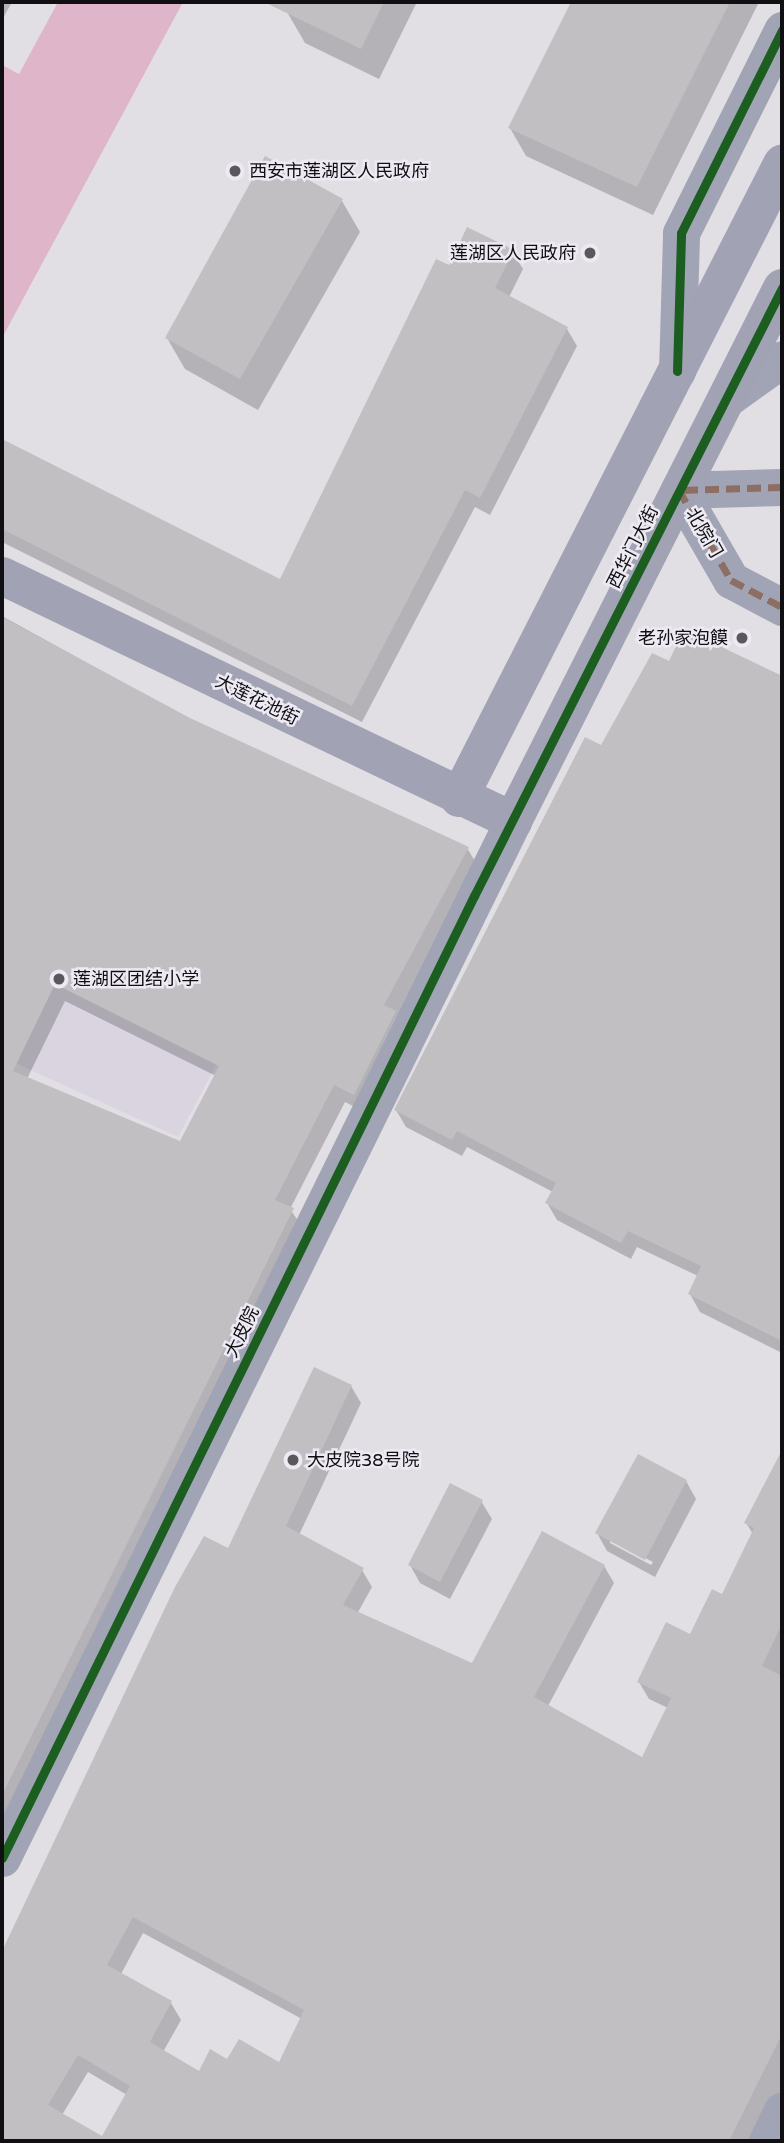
<!DOCTYPE html>
<meta charset="utf-8">
<style>
body{margin:0}
#map{position:relative;width:784px;height:2143px;overflow:hidden;background:#e1dfe4;font-family:"Varela Round","Noto Sans SC",sans-serif}
div>[style]{position:absolute}
[style*='--x']{left:calc(var(--x)*1px);top:calc(var(--y)*1px);width:calc(var(--w)*1px);rotate:calc(var(--a)*1deg)}
.built>*{inset:0;background:#d9d4e0}
.green>*{inset:0;background:#dfb5ca}
.shadow>*{inset:0;background:#0003}
.building>*{inset:0;background:#c2bfc3}
.street>*{height:37px;margin:-18.5px;padding:0 18.5px;transform-origin:18.5px;border-radius:18.5px;background:#a1a4b5}
.secondary>*{height:38px;margin:-19px;padding:0 19px;transform-origin:19px;border-radius:19px;background:#a1a3b5}
.quiet>*{height:7px;margin-top:-3.5px;transform-origin:0;background:repeating-linear-gradient(90deg,#8d6e63 0 14px,transparent 0 21px)}
.cycleway>*{height:9px;margin:-4.5px;padding:0 4.5px;transform-origin:4.5px;border-radius:4.5px;background:#1b5e20}
.dots>*{width:19px;height:19px;translate:-50% -50%;box-sizing:border-box;border:4px solid #edeaf3;border-radius:50%}
span{translate:-50% -50%;white-space:nowrap;text-align:center;line-height:1.15;-webkit-text-stroke:5px #edeaf3;paint-order:stroke}
.poi-label{font-size:18px;color:#100f12}
.left{translate:0 -50%;text-align:left}
.right{translate:-100% -50%;text-align:right}
.street-label{font-size:18px;color:#100f12}
.frame{position:absolute;inset:0;border:4px solid #100f12;pointer-events:none}
</style>
<div id="map">
<div class="built">
<i style="clip-path:polygon(2px 919px,230px 1039px,178px 1137px,2px 1057px)"></i>
</div>
<div class="green">
<i style="clip-path:polygon(58px 2px,183px 2px,2px 338px,2px 65px,19px 74px)"></i>
</div>
<div class="shadow">
<i style="clip-path:polygon(2px 2px,12px 2px,2px 20px)"></i>
<i style="clip-path:polygon(291px 2px,417px 2px,379px 79px,305px 43px,287px 12px)"></i>
<i style="clip-path:polygon(573px 2px,759px 2px,653px 215px,526px 156px,510px 128px)"></i>
<i style="clip-path:polygon(342px 201px,360px 232px,258px 410px,185px 369px,167px 338px)"></i>
<i style="clip-path:polygon(512px 251px,523px 269px,509px 297px,567px 329px,577px 346px,490px 515px,475px 507px,362px 722px,2px 542px,2px 440px,281px 582px,449px 267px)"></i>
<i style="clip-path:polygon(evenodd,2px 616px,189px 719px,467px 848px,478px 866px,365px 1112px,345px 1102px,290px 1209px,303px 1228px,2px 1848px,2px 616px,65px 1001px,216px 1076px,180px 1143px,27px 1079px,65px 1001px)"></i>
<i style="clip-path:polygon(685px 631px,782px 676px,782px 1353px,700px 1312px,690px 1294px,698px 1276px,637px 1247px,631px 1259px,557px 1220px,547px 1203px,553px 1192px,467px 1147px,462px 1156px,406px 1127px,396px 1110px,602px 748px,670px 663px)"></i>
<i style="clip-path:polygon(evenodd,351px 1386px,361px 1403px,299px 1535px,362px 1570px,372px 1587px,357px 1614px,473px 1666px,604px 1566px,614px 1583px,548px 1706px,643px 1759px,668px 1708px,649px 1699px,639px 1682px,691px 1636px,722px 1596px,753px 1534px,746px 1523px,782px 1472px,782px 2111px,763px 2141px,2px 2141px,2px 1953px,177px 1588px,229px 1551px,351px 1386px,143px 1933px,302px 2019px,280px 2064px,228px 2061px,200px 2073px,163px 2052px,181px 2020px,171px 2003px,121px 1974px,143px 1933px,351px 1386px,88px 2072px,127px 2095px,103px 2139px,62px 2115px,88px 2072px)"></i>
<i style="clip-path:polygon(evenodd,686px 1481px,696px 1499px,655px 1577px,607px 1551px,597px 1533px,686px 1481px,610px 1539px,653px 1562px,651px 1565px,610px 1543px,610px 1539px)"></i>
<i style="clip-path:polygon(481px 1501px,492px 1519px,450px 1599px,420px 1583px,410px 1565px)"></i>
</div>
<div class="building">
<i style="clip-path:polygon(264px 2px,384px 2px,361px 49px)"></i>
<i style="clip-path:polygon(571px 2px,730px 2px,637px 187px,508px 128px)"></i>
<i style="clip-path:polygon(265px 156px,343px 199px,240px 379px,165px 338px)"></i>
<i style="clip-path:polygon(467px 227px,514px 250px,495px 288px,568px 327px,480px 498px,465px 490px,352px 706px,2px 529px,2px 439px,280px 579px,436px 259px,449px 265px)"></i>
<i style="clip-path:polygon(evenodd,2px 617px,190px 718px,469px 847px,384px 1005px,396px 1011px,354px 1095px,334px 1085px,275px 1200px,294px 1208px,2px 1795px,2px 617px,55px 984px,219px 1066px,180px 1141px,13px 1071px,55px 984px)"></i>
<i style="clip-path:polygon(684px 629px,782px 676px,782px 1341px,688px 1294px,701px 1266px,628px 1231px,621px 1243px,545px 1203px,556px 1183px,457px 1131px,452px 1140px,394px 1110px,585px 737px,601px 745px,652px 653px,669px 661px)"></i>
<i style="clip-path:polygon(evenodd,314px 1367px,352px 1385px,286px 1526px,364px 1568px,343px 1605px,472px 1663px,542px 1531px,605px 1565px,534px 1697px,642px 1757px,671px 1698px,637px 1682px,666px 1622px,690px 1634px,712px 1589px,722px 1594px,754px 1528px,744px 1523px,782px 1450px,782px 1624px,762px 1666px,782px 1676px,782px 2034px,729px 2141px,2px 2141px,2px 1951px,175px 1587px,204px 1536px,228px 1548px,314px 1367px,133px 1917px,304px 2010px,279px 2062px,239px 2039px,227px 2059px,210px 2049px,199px 2071px,150px 2042px,172px 2001px,107px 1965px,133px 1917px,314px 1367px,78px 2055px,130px 2086px,102px 2136px,48px 2105px,78px 2055px)"></i>
<i style="clip-path:polygon(638px 1454px,687px 1480px,645px 1560px,595px 1533px)"></i>
<i style="clip-path:polygon(450px 1483px,483px 1500px,440px 1582px,408px 1565px)"></i>
</div>
<div class="street">
<i style="--x:677;--y:371;--w:138;--a:-88.3"></i>
<i style="--x:681;--y:233;--w:227;--a:-63.5"></i>
<i style="--x:725;--y:400;--w:70;--a:-35.7"></i>
<i style="--x:782;--y:487;--w:103;--a:178.3"></i>
<i style="--x:679;--y:490;--w:104;--a:60"></i>
<i style="--x:731;--y:580;--w:58;--a:27.9"></i>
<i style="--x:2;--y:1858;--w:1156;--a:-63.77"></i>
<i style="--x:767;--y:2141;--w:34;--a:-64"></i>
</div>
<div class="secondary">
<i style="--x:2;--y:576;--w:567;--a:25.62"></i>
<i style="--x:513;--y:821;--w:597;--a:-63.22"></i>
<i style="--x:459;--y:798;--w:712;--a:-63"></i>
</div>
<div class="quiet">
<i style="--x:782;--y:487;--w:103;--a:178.3"></i>
<i style="--x:679;--y:490;--w:104;--a:60"></i>
<i style="--x:731;--y:580;--w:58;--a:27.9"></i>
</div>
<div class="cycleway">
<i style="--x:677;--y:371;--w:138;--a:-88.3"></i>
<i style="--x:681;--y:233;--w:227;--a:-63.5"></i>
<i style="--x:2;--y:1858;--w:1072;--a:-63.87"></i>
<i style="--x:474;--y:896;--w:682;--a:-63.13"></i>
</div>
<div class="dots">
<i style="left:235px;top:171px;background:#59585c"></i>
<i style="left:590px;top:253px;background:#59585c"></i>
<i style="left:742px;top:638px;background:#59585c"></i>
<i style="left:59px;top:979px;background:#59585c"></i>
<i style="left:293px;top:1460px;background:#59585c"></i>
</div>
<div class="poi-label">
<span class="left" style="left:249px;top:171px">西安市莲湖区人民政府</span>
<span class="right" style="left:576px;top:253px">莲湖区人民政府</span>
<span class="right" style="left:728px;top:638px">老孙家泡饃</span>
<span class="left" style="left:73px;top:979px">莲湖区团结小学</span>
<span class="left" style="left:307px;top:1460px">大皮院38号院</span>
</div>
<div class="street-label">
<span style="left:704px;top:533px;rotate:60deg">北院门</span>
<span style="left:633px;top:547px;rotate:-63deg">西华门大街</span>
<span style="left:257px;top:700px;rotate:26deg">大莲花池街</span>
<span style="left:242px;top:1332px;rotate:-64deg">大皮院</span>
</div>
<div class="frame"></div>
</div>
